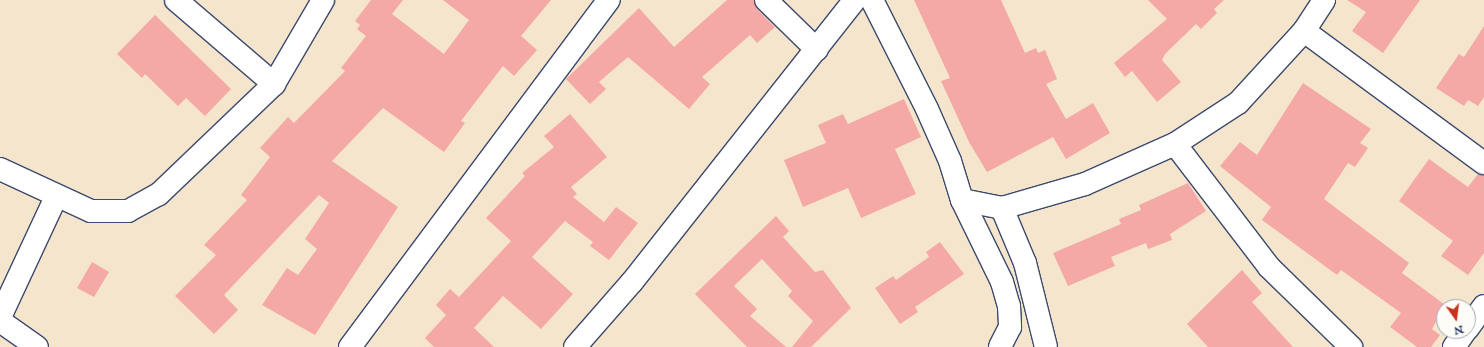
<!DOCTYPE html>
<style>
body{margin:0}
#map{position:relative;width:1484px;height:347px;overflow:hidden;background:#f5e5cc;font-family:"IM FELL English",serif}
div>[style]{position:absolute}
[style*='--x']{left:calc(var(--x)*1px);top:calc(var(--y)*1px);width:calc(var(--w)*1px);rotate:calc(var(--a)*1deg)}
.building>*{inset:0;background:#f5a9a7}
.roads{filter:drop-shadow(1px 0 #3c4a6e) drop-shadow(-1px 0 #3c4a6e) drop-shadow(0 1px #3c4a6e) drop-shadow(0 -1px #3c4a6e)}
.minor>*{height:22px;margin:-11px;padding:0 11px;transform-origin:11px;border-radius:11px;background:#fff}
span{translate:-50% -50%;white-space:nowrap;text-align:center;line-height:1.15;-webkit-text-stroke:4px #fdfcf7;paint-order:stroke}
.north{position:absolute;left:1436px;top:299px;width:40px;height:40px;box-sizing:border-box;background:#fdfcf7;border:1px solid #a3aaba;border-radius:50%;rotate:166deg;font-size:11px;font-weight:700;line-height:16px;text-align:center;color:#1b2f5e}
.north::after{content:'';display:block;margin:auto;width:14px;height:18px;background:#c8321e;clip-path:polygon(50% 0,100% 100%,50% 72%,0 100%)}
</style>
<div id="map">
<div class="building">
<i style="clip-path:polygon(371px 0,403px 0,392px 14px,444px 54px,469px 20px,443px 0,551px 0,521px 36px,537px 50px,514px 76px,503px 66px,461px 121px,465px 123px,444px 152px,383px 108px,332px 161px,398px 207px,315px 335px,262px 305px,287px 268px,298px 275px,317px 249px,305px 239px,329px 203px,319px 195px,224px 295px,238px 310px,214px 334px,175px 296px,216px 255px,204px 245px,247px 200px,241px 195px,270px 157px,260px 148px,288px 117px,294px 123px,345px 71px,341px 68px,366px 36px,357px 29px,360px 25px,355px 21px)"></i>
<i style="clip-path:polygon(727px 0,754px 0,757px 9px,775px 27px,757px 43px,750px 35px,702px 77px,710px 84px,689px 109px,628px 57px,599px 82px,606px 89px,590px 104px,566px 79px,639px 8px,674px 47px)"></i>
<i style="clip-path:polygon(914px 0,1001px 0,1025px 53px,1036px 48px,1038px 53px,1045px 50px,1057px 79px,1046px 84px,1066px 119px,1093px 103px,1110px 133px,1066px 159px,1053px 137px,987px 172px,969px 142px,941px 81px,950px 78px)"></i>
<i style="clip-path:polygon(1148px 0,1224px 0,1214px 9px,1217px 13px,1201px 29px,1196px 24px,1165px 54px,1162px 60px,1181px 82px,1157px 102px,1132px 71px,1125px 77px,1114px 63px,1167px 19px)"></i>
<i style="clip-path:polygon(1347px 0,1420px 0,1383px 53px,1352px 31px,1366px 12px)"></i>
<i style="clip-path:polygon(155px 15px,231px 89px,205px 116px,186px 98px,178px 106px,145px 74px,142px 78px,117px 54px)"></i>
<i style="clip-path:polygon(1484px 26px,1484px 97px,1478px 106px,1468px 100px,1464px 106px,1436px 88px,1459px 54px,1464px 57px)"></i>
<i style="clip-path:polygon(1303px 83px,1371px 129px,1360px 143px,1368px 148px,1355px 167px,1348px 163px,1324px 199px,1409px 263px,1402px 273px,1448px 307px,1444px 307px,1432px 329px,1440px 335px,1431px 347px,1417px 347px,1390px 327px,1401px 313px,1341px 270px,1337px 275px,1262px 220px,1271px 207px,1220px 166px,1240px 142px,1257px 155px)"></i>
<i style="clip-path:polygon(904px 99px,921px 137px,895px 149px,916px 194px,861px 218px,848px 188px,803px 207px,784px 160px,826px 143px,818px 125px,843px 114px,848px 124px)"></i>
<i style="clip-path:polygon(570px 114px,607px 157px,571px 187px,577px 194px,573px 197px,604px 222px,616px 207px,638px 223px,609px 260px,590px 246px,593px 242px,565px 221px,532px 257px,573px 294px,541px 329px,503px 296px,474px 328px,494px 347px,434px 347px,425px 338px,446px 315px,436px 305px,450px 289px,459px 297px,511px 241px,486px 218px,525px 176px,522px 173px,554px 147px,544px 136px)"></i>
<i style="clip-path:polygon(1429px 159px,1468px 187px,1478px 174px,1484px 175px,1484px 253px,1468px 275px,1441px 256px,1453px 241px,1399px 201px)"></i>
<i style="clip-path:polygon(1188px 183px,1206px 211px,1170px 234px,1172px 240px,1148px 249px,1146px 243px,1111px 257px,1115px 266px,1068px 286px,1053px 253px,1121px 224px,1119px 219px,1141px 210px,1139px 205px)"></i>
<i style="clip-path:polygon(776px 216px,789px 231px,783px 237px,815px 272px,823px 270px,851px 308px,811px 347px,792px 347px,813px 321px,788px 296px,792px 291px,762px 259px,734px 286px,757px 309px,750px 316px,786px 347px,747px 347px,695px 294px)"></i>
<i style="clip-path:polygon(940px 242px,964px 274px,915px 307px,918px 312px,900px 324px,875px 288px,893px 276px,896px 280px,929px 257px,926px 252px)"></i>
<i style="clip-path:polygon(92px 262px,109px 272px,94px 297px,77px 288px)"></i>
<i style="clip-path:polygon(1242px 270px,1262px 293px,1252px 302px,1293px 347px,1208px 347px,1187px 324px)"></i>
</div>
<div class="roads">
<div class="minor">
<i style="--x:176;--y:0;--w:129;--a:40.6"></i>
<i style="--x:766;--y:0;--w:71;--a:44.4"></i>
<i style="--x:872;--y:0;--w:122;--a:63.2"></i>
<i style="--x:927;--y:109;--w:57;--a:66.1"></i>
<i style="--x:950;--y:161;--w:41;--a:72.9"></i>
<i style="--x:962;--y:200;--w:41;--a:11.3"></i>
<i style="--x:1304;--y:31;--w:223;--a:36.3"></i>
<i style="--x:1175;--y:144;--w:155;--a:52.6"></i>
<i style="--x:1269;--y:267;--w:115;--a:44.3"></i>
<i style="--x:0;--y:169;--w:100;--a:24.8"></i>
<i style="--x:91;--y:211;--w:37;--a:0"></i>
<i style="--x:128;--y:211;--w:35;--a:-29"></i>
<i style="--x:159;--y:194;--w:159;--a:-43.7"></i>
<i style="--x:274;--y:84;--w:97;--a:-59.7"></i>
<i style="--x:962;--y:200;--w:91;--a:64"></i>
<i style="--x:1002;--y:282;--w:25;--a:74"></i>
<i style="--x:1009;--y:306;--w:21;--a:87"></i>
<i style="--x:1010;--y:327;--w:22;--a:117"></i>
<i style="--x:0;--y:317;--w:132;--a:-65"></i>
<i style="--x:0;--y:321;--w:45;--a:35.1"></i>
<i style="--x:1468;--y:328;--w:27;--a:-54"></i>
<i style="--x:350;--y:347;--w:433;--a:-53.3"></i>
<i style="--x:575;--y:347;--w:86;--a:-48.8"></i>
<i style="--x:632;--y:282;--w:360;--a:-51.7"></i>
<i style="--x:1046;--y:347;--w:87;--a:-104"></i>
<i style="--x:1025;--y:263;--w:60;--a:-112.7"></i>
<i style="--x:1002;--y:208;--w:86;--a:-16.1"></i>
<i style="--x:1085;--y:184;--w:98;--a:-24"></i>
<i style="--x:1175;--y:144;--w:75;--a:-33.1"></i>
<i style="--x:1238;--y:103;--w:98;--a:-47.5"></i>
<i style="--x:1304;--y:31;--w:37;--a:-57"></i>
<i style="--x:1454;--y:347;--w:19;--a:-55"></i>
</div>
</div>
<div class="north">N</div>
</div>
